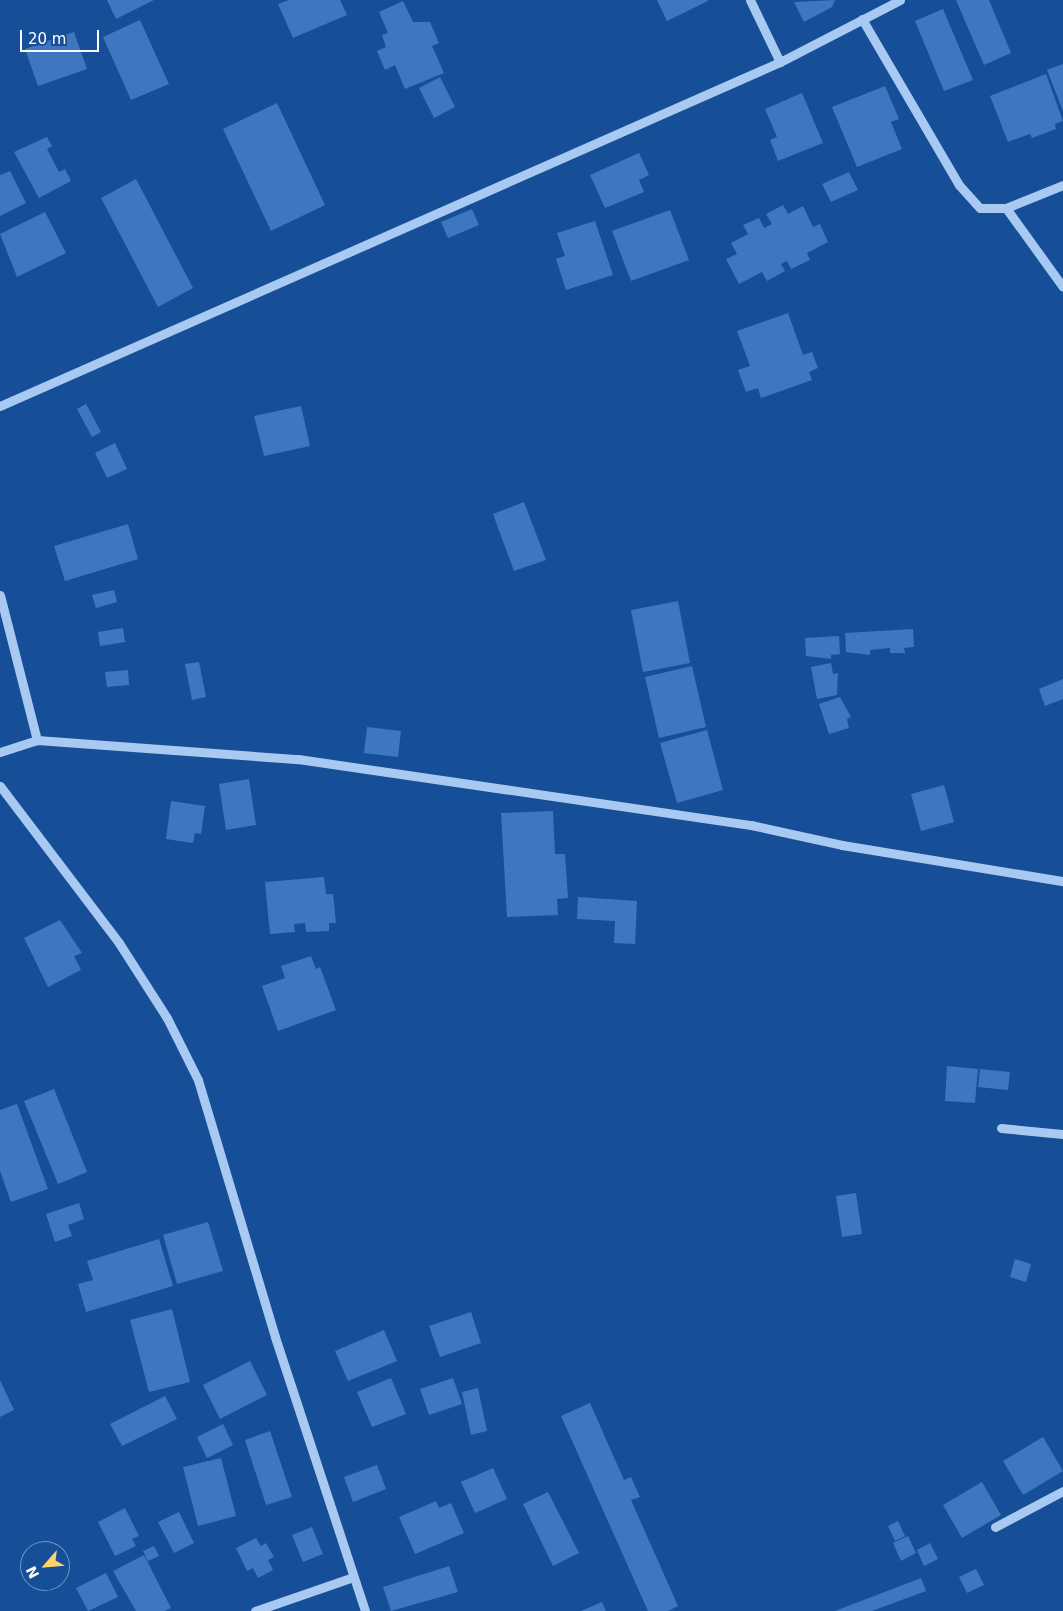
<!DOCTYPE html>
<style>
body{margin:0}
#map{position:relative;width:1063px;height:1611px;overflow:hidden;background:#164f97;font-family:"DejaVu Sans",sans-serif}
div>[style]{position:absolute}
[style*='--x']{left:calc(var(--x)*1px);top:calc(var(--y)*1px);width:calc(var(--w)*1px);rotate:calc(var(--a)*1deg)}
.building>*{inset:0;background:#3e77bf}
.minor>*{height:9px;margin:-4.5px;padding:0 4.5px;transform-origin:4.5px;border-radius:4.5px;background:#a8caf2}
span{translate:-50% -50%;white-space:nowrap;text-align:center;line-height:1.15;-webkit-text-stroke:5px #164f97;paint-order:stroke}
.north{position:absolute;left:20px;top:1541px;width:50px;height:50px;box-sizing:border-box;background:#164f97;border:1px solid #7395c1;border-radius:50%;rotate:243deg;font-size:14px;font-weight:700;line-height:20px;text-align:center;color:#fff}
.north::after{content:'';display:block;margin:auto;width:18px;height:22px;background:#ffd369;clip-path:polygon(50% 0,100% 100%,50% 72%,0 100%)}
.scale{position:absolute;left:20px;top:30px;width:79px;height:22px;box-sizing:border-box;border:2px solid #fff;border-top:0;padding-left:6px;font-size:15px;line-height:18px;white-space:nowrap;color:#fff;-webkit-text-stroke:4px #164f97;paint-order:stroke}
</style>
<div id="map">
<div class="building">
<i style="clip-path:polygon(107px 0,154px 0,116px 19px)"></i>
<i style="clip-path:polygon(289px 0,340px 0,347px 15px,293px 38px,278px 4px)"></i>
<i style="clip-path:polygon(657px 0,708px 0,708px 1px,667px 21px)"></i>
<i style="clip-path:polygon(835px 0,832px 7px,804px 22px,794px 2px)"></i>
<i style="clip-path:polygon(956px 0,989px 0,1011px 53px,984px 65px)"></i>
<i style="clip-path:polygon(403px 1px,413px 22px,430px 22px,439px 43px,432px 46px,444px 73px,405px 89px,395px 65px,385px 70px,377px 51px,386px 47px,382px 35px,388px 33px,379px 12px)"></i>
<i style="clip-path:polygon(943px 9px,973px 80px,944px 91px,915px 21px)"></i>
<i style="clip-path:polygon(140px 20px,169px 84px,131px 100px,103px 37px)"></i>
<i style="clip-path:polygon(74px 32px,87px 69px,38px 86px,25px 49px)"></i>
<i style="clip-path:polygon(1063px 64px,1063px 111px,1047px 70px)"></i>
<i style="clip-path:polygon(1046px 74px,1063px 121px,1055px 124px,1056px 129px,1032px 138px,1030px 134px,1008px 142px,990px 96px)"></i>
<i style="clip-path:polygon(440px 77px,455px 107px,434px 118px,419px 88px)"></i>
<i style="clip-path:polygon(885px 86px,899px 119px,891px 122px,902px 149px,857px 167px,832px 107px)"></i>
<i style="clip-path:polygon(802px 93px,823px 143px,778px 161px,770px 140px,777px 137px,765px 109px)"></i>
<i style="clip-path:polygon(277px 103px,325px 205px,271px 231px,223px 129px)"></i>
<i style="clip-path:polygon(47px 137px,52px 146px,47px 149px,59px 172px,65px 169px,71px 181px,39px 198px,14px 152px)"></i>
<i style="clip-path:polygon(639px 153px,649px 175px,639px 180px,644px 192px,605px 208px,590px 175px)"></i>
<i style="clip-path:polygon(10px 171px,26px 203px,0 216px,0 175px)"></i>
<i style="clip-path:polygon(849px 172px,858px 190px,831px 202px,822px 184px)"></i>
<i style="clip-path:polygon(136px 179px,193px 288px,158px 307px,101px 198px)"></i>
<i style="clip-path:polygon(783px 205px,788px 214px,803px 206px,813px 227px,820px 224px,828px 242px,807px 253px,810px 260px,791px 269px,787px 261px,781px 264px,785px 271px,767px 281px,762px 272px,739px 284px,726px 259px,737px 254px,731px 243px,748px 234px,743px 225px,759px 218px,764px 228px,772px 224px,766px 214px)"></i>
<i style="clip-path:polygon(472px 209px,479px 225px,448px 238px,441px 222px)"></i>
<i style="clip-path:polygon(670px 210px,689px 260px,631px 281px,612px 231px)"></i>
<i style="clip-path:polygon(45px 212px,66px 253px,17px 277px,0 234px)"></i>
<i style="clip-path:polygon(595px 221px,613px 275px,566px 290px,556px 259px,565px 256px,557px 233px)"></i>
<i style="clip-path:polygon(788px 313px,803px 355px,812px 352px,818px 368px,809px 372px,812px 380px,761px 398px,758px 388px,746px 392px,738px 370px,750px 366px,737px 331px)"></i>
<i style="clip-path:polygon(86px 404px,101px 432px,92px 437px,77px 409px)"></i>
<i style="clip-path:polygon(301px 406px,310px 446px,264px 456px,254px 416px)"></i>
<i style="clip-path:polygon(115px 443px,127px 469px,107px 478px,95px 453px)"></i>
<i style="clip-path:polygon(524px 502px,546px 560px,514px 571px,493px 514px)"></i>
<i style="clip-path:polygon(128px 524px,138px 559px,65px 581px,54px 546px)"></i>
<i style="clip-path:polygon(114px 590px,117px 602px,96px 608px,92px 595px)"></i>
<i style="clip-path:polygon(678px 601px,690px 663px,643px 672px,631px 610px)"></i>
<i style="clip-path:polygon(123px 628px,125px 642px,100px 646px,98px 632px)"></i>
<i style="clip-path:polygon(913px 629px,914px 647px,904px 648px,905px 653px,890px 653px,890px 648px,870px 650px,870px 655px,846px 652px,845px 633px)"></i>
<i style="clip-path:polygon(839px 636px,840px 654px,831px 655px,831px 659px,806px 656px,805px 638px)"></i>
<i style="clip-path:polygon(199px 662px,206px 697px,192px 700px,185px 664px)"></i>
<i style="clip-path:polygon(831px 663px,833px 674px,838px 673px,837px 695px,817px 699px,811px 667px)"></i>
<i style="clip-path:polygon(692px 666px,706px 727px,659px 738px,645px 677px)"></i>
<i style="clip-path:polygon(128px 670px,129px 685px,107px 687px,105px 672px)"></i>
<i style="clip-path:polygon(1063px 679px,1063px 699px,1045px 706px,1039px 689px)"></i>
<i style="clip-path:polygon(840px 697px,851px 717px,847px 719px,849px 728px,829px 734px,819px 704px)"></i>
<i style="clip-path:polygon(367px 727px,401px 731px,398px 757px,364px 753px)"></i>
<i style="clip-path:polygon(707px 730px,723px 790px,677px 803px,660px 743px)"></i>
<i style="clip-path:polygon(249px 779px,256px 825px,226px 830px,219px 784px)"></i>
<i style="clip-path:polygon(944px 785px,954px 822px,921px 831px,911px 794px)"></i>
<i style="clip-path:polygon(171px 801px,205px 806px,201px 834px,195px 833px,193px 843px,166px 839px)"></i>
<i style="clip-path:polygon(553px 811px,555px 854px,565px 854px,568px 898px,557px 899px,558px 915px,507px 917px,501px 813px)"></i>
<i style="clip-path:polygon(324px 877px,326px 894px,333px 894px,336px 923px,329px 923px,329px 931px,306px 932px,305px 923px,294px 924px,295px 932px,270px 934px,265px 882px)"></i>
<i style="clip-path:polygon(578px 897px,637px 901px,635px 944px,614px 943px,615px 921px,577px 919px)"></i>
<i style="clip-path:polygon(60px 920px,82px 953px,74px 956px,81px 970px,48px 987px,24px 938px)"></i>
<i style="clip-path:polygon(311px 956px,316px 969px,320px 967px,336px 1010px,278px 1031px,262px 986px,285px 978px,281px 966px)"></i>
<i style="clip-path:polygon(947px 1066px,978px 1069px,975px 1103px,945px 1101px)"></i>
<i style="clip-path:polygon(980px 1069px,1010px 1072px,1008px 1090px,978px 1087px)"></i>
<i style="clip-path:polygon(54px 1089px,87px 1172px,58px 1184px,24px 1101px)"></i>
<i style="clip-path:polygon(17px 1104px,48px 1189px,11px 1202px,0 1171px,0 1110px)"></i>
<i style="clip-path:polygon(856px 1193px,862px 1234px,842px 1237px,836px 1196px)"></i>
<i style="clip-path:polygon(79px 1203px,84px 1219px,68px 1225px,72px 1236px,55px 1242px,46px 1214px)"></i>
<i style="clip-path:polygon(208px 1222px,223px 1271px,177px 1284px,163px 1235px)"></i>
<i style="clip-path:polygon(159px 1239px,173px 1286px,86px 1312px,78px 1284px,93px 1280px,87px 1261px)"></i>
<i style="clip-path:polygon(1015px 1259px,1031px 1264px,1026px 1282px,1010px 1277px)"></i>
<i style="clip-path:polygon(172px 1309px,190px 1382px,149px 1392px,130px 1320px)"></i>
<i style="clip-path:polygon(471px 1312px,481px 1343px,440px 1357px,429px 1326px)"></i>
<i style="clip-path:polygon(384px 1330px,397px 1361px,348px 1381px,335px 1351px)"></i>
<i style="clip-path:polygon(250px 1361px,267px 1395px,220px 1419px,203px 1385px)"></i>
<i style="clip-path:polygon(391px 1378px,406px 1414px,372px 1427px,357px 1392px)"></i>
<i style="clip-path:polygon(453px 1378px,462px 1404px,429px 1415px,420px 1389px)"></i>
<i style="clip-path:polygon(0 1380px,14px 1410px,0 1417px)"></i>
<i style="clip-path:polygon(478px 1388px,487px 1431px,471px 1435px,462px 1392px)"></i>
<i style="clip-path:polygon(165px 1396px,177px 1419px,122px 1446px,110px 1424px)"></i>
<i style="clip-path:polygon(590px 1403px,624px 1480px,631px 1477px,640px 1497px,631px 1500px,678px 1606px,668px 1611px,648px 1611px,561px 1416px)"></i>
<i style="clip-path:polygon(223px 1424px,233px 1445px,207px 1458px,197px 1437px)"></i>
<i style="clip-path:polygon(270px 1431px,292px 1497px,266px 1505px,245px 1440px)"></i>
<i style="clip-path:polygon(1043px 1437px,1063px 1471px,1023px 1495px,1003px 1461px)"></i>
<i style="clip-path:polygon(221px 1458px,236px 1516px,198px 1526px,183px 1467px)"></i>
<i style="clip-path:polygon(377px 1465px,386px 1489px,353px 1502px,344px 1477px)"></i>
<i style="clip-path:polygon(493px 1468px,507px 1499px,475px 1513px,461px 1482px)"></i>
<i style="clip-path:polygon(982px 1482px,1001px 1515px,962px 1538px,943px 1505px)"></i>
<i style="clip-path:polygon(548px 1492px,579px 1553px,553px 1566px,523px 1504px)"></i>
<i style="clip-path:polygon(436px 1501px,439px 1508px,451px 1503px,464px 1533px,415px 1554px,399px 1517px)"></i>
<i style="clip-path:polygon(125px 1508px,139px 1536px,132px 1539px,136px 1546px,115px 1556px,98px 1522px)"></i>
<i style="clip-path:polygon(179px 1512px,194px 1543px,174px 1553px,158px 1522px)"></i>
<i style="clip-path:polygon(898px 1521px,905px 1536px,895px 1541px,888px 1526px)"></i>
<i style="clip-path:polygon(312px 1527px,323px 1554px,303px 1562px,292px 1535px)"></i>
<i style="clip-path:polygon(908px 1536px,916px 1553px,901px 1561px,893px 1543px)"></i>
<i style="clip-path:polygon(256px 1538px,261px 1546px,266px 1543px,274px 1557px,268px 1560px,273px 1570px,258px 1578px,253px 1568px,247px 1571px,236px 1548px)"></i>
<i style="clip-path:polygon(930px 1543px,938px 1559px,924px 1566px,917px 1550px)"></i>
<i style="clip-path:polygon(154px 1546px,159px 1556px,148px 1561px,143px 1551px)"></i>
<i style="clip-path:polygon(144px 1555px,171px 1608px,165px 1611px,136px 1611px,113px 1571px)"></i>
<i style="clip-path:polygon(449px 1566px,458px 1592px,391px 1611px,383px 1587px)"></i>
<i style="clip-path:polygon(976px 1569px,984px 1585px,967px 1593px,959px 1577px)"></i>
<i style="clip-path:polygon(106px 1573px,118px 1597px,88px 1611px,76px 1588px)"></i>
<i style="clip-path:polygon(921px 1578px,926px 1591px,872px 1611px,835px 1611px)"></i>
<i style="clip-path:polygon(602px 1602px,606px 1611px,581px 1611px)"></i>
</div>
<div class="minor">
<i style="--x:750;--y:0;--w:69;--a:64.2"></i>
<i style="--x:862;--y:19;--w:192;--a:59.7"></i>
<i style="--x:959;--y:185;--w:31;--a:48"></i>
<i style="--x:980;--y:208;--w:26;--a:0"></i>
<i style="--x:1006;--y:208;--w:97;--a:54.2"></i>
<i style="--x:1006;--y:208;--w:61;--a:-22"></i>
<i style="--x:0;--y:406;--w:852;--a:-23.8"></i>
<i style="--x:780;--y:62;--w:135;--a:-27.3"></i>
<i style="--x:0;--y:595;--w:150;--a:75.7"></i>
<i style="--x:0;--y:752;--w:39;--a:-18"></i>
<i style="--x:37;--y:740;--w:262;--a:4.2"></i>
<i style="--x:298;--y:759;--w:458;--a:8.3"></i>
<i style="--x:751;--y:825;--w:93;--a:12.4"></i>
<i style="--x:842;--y:845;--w:224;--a:9.3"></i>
<i style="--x:0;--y:786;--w:197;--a:52.8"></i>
<i style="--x:119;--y:943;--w:89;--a:57.4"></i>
<i style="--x:167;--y:1018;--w:69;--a:63.4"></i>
<i style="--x:198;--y:1080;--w:268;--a:73.3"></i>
<i style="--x:275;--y:1337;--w:288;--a:71.8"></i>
<i style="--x:1001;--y:1128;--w:62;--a:5.5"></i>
<i style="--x:995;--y:1527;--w:77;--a:-27.9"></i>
<i style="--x:255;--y:1611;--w:104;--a:-19.1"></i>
</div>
<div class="north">N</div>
<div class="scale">20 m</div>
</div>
